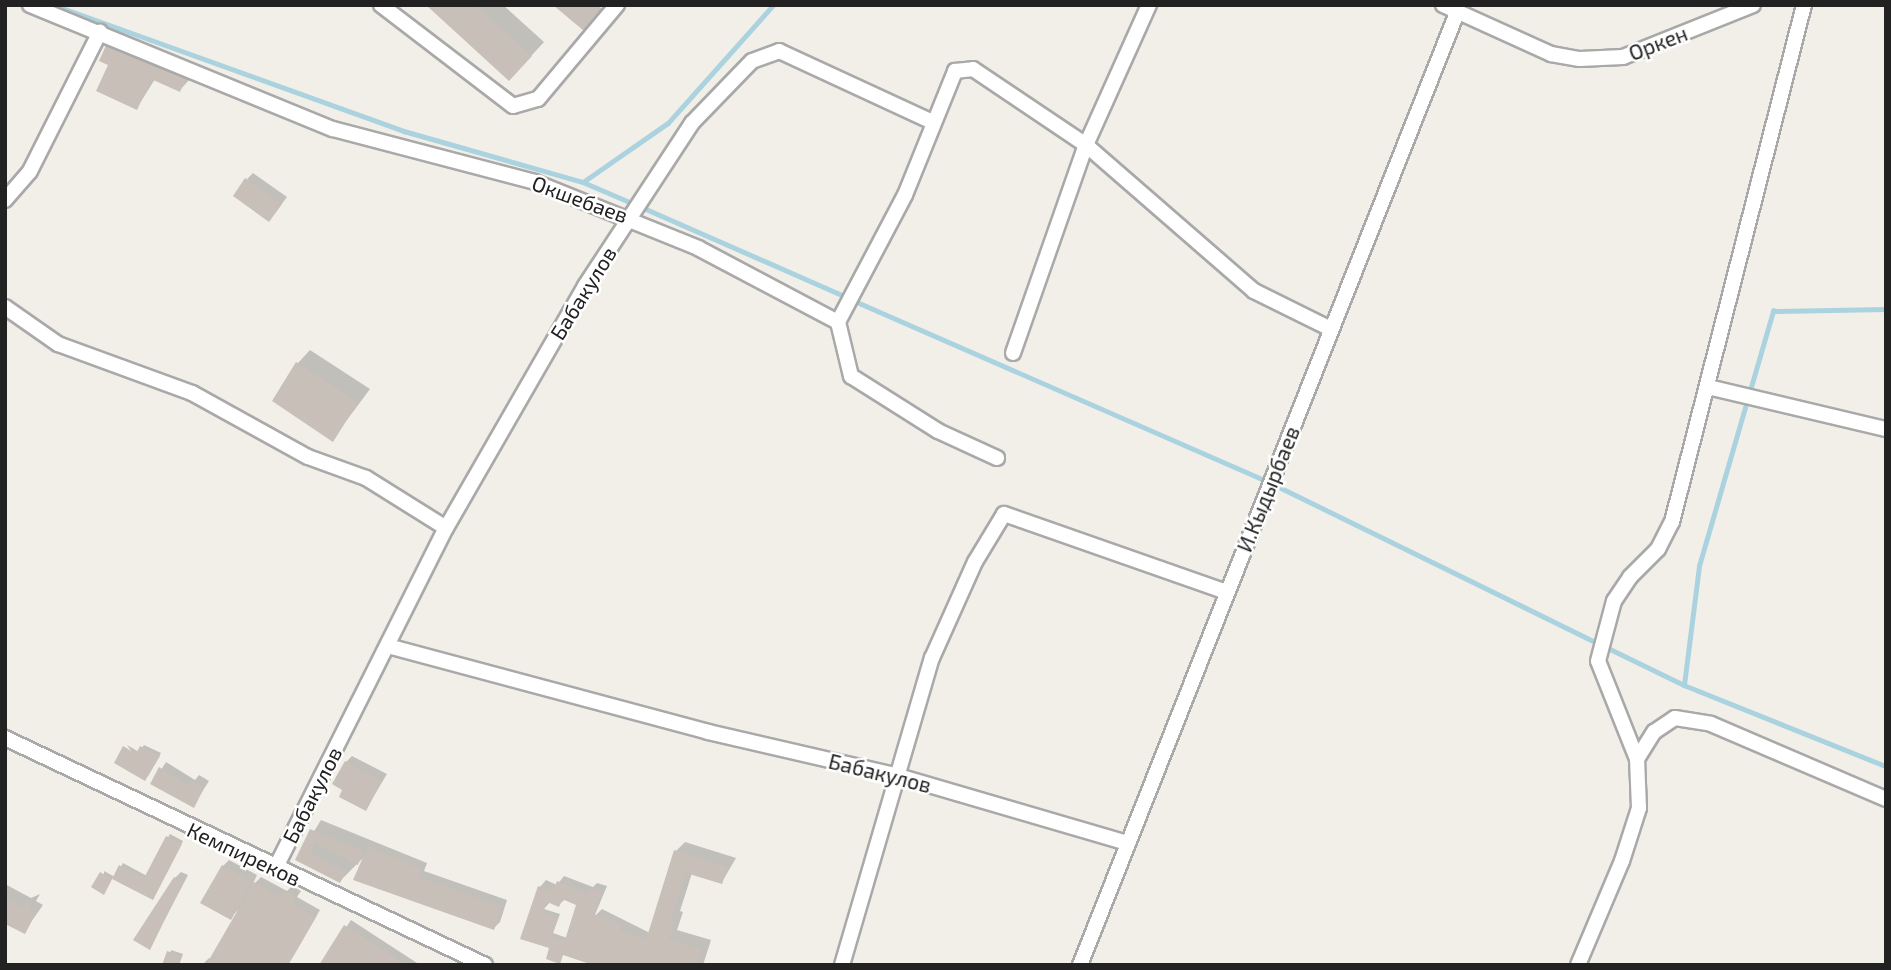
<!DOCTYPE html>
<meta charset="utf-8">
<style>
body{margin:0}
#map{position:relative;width:1891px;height:970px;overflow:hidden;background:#f2efe9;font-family:"Exo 2",sans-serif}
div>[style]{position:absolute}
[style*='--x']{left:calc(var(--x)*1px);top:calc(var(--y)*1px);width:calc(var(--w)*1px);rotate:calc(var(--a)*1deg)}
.shadow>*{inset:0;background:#0003}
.stream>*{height:4.5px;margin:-2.25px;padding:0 2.25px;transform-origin:2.25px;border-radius:2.25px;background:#aad3df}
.building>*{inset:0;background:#c7bfb8}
.roads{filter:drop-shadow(2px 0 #a9a9a9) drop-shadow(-2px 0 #a9a9a9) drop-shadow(0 2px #a9a9a9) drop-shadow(0 -2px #a9a9a9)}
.street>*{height:14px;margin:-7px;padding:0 7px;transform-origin:7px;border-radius:7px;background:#fff}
span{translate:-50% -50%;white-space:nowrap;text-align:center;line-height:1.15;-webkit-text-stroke:5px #fff;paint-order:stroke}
.street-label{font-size:21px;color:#222}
.frame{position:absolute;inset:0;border:7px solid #222;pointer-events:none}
</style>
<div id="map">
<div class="shadow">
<i style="clip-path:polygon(429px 5px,503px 5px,544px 42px,522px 66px)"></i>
<i style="clip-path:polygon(119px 32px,196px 66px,189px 80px,180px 90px,155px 79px,137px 108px,110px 64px,109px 42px)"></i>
<i style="clip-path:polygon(253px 173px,287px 197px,275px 213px,247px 179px)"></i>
<i style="clip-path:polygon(310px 350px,370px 389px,332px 440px,298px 363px)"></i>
<i style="clip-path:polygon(127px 745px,139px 752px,144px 745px,161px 753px,148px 776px)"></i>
<i style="clip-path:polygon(352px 756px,387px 774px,366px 809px,346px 762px)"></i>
<i style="clip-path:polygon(166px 762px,195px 780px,199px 775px,209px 781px,193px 806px,153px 783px)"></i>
<i style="clip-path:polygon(321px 820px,427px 863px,424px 871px,507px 900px,500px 922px,494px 928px,365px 856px,340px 881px,297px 859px)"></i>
<i style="clip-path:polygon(170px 834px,183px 841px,153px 898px,113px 877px,104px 893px,104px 871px,115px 877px,123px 863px,147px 876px)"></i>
<i style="clip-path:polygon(evenodd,685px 842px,736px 858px,722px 882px,692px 873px,680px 911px,683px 912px,677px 930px,711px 940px,703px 965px,648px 965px,564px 953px,559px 962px,552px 947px,522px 938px,540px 887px,546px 880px,557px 885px,564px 876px,593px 887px,597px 883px,607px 886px,594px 917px,602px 909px,650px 933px,676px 851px,685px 842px,566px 898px,579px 901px,567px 938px,553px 933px,560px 914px,544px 909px,550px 902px,559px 905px,566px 898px)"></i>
<i style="clip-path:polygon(229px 860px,257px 875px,252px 886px,261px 877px,287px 891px,292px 886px,301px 891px,297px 897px,320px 910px,288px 965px,202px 965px,209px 958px,214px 961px,240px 908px,230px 918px,223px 866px)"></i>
<i style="clip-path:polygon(181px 872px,188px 875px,150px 948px,175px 878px)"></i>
<i style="clip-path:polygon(5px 884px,31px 898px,40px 894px,36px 901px,43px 905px,24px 932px,5px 922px)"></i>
<i style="clip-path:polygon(351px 920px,417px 963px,416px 965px,321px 965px)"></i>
<i style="clip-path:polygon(171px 950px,183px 954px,179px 965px,168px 965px)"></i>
</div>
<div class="stream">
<i style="--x:54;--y:5;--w:372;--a:19.8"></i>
<i style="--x:404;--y:131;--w:186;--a:15.9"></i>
<i style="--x:583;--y:182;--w:56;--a:23.3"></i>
<i style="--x:583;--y:182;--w:103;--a:-34.8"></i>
<i style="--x:668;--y:123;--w:158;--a:-48.3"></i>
<i style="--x:646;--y:209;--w:216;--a:23.7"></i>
<i style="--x:857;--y:302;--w:446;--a:23.6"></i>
<i style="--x:1275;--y:485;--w:359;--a:26.1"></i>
<i style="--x:1606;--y:647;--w:87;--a:26"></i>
<i style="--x:1684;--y:685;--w:218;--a:21.9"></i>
<i style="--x:1684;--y:685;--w:120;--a:-82.8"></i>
<i style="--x:1699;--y:566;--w:266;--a:-73.8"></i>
<i style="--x:1773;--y:311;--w:113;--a:-1"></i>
</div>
<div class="building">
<i style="clip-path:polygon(426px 5px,476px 5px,532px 56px,509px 81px)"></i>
<i style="clip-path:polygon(553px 5px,598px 5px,602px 9px,584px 31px)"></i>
<i style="clip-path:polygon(108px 41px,187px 76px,180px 92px,151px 79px,137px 110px,96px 91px,108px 65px,99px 61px)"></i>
<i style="clip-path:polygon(245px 178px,282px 204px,269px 222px,233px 196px)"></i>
<i style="clip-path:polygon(296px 362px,358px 402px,333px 442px,272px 401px)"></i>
<i style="clip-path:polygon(123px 746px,136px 754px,140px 746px,160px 756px,145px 781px,114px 763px)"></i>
<i style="clip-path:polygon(345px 761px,382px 781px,366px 811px,339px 797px,342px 790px,332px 784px)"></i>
<i style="clip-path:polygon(159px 767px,188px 785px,192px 780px,204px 788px,194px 808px,150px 784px)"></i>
<i style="clip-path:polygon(310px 829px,363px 851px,358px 865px,315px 843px,311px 854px,346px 872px,340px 883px,295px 860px)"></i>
<i style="clip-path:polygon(166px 836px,182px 844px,153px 900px,112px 879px,119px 865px,144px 878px)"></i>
<i style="clip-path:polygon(368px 846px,422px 869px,419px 877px,502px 906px,494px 930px,353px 880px)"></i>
<i style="clip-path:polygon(evenodd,674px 850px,728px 867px,722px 884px,686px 873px,671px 920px,675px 921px,669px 939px,702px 950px,697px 965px,593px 965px,563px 955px,560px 964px,546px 959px,549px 948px,520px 939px,538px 886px,553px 891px,557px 881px,588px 893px,590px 888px,602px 892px,594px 914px,622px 924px,620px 930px,646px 940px,674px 850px,562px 899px,576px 905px,565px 940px,552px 936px,558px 917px,543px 912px,547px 902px,559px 907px,562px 899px)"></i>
<i style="clip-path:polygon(222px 865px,252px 882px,231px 920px,200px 903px)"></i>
<i style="clip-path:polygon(100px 872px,112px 879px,104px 895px,91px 887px)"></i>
<i style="clip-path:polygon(174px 877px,183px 882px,150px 950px,133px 940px)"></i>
<i style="clip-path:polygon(254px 882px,281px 897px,284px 891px,296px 897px,292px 904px,316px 917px,297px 950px,288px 965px,206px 965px)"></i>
<i style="clip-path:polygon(5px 898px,22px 907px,26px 901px,32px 904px,28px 911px,35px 915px,25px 934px,5px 924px)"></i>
<i style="clip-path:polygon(344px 925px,386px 951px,404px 965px,319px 965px)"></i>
<i style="clip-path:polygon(167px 951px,182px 956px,178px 965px,162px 965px)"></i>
</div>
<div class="roads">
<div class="street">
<i style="--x:30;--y:5;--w:327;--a:22.3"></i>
<i style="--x:333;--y:129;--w:209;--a:14.7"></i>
<i style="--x:535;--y:182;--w:176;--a:22"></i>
<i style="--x:698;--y:248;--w:158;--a:27.9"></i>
<i style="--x:838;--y:322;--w:56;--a:76.5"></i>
<i style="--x:851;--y:376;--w:103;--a:32.3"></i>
<i style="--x:938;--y:431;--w:65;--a:24.6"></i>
<i style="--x:381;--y:5;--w:166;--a:37.4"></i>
<i style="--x:513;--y:106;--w:26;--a:-16"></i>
<i style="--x:538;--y:99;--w:123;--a:-50"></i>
<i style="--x:1443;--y:5;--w:119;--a:24.4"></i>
<i style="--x:1551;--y:54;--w:29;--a:10"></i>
<i style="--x:1580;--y:59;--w:43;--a:-2.7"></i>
<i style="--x:1623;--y:57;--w:140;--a:-21.8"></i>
<i style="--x:5;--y:200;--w:38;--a:-49"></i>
<i style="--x:30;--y:171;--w:156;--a:-63.3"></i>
<i style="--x:5;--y:307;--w:65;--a:34.9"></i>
<i style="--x:58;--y:344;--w:143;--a:20.1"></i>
<i style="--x:192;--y:393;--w:132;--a:28.9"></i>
<i style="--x:308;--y:457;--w:62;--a:19.9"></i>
<i style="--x:366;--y:478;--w:94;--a:32"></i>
<i style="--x:838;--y:322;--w:144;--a:-62.2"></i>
<i style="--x:905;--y:195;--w:134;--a:-68"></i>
<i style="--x:955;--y:71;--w:18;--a:-6"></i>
<i style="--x:973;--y:69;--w:136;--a:33.9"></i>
<i style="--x:1086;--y:145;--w:223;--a:41"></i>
<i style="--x:1254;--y:291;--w:86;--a:26.3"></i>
<i style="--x:1013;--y:353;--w:220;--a:-70.7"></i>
<i style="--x:1086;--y:145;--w:154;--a:-65.8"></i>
<i style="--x:1708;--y:387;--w:183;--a:13.3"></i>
<i style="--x:388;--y:646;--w:331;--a:15"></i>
<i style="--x:708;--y:732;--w:195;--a:13"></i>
<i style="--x:898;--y:776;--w:239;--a:16.3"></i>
<i style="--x:5;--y:738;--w:531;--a:25.31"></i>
<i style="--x:1637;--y:759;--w:32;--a:-58"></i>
<i style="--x:1654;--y:732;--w:25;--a:-34"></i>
<i style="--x:1675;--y:718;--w:36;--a:9"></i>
<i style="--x:1711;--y:724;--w:190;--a:23.2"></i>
<i style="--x:275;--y:869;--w:381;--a:-63.4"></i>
<i style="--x:446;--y:528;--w:279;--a:-60.1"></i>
<i style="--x:585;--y:286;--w:195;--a:-56.7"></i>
<i style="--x:692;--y:123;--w:86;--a:-45.9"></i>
<i style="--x:752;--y:61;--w:29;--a:-20"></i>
<i style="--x:779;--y:51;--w:170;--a:24.8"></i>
<i style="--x:842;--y:965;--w:320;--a:-73.7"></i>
<i style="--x:932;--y:658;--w:105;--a:-65.9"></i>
<i style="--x:975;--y:562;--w:56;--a:-58.9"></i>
<i style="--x:1004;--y:514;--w:236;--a:19.3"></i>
<i style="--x:1080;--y:965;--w:1024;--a:-68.4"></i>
<i style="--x:1578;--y:965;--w:113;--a:-67.1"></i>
<i style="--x:1622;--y:861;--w:56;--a:-72.2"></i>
<i style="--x:1639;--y:808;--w:49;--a:-92.3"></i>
<i style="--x:1637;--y:759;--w:105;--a:-111.7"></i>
<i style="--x:1598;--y:661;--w:62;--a:-75.1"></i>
<i style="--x:1614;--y:601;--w:29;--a:-56"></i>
<i style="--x:1630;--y:577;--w:40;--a:-45"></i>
<i style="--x:1658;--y:549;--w:30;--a:-63"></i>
<i style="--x:1672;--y:522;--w:534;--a:-75.68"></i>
</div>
</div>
<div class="street-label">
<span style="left:1658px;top:43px;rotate:-21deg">Оркен</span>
<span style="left:580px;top:199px;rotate:20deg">Окшебаев</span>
<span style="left:583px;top:293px;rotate:-58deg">Бабакулов</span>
<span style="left:1268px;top:489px;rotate:-68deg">И.Кыдырбаев</span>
<span style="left:880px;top:773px;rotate:14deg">Бабакулов</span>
<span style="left:312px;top:795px;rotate:-63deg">Бабакулов</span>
<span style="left:244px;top:854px;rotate:25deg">Кемпиреков</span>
</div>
<div class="frame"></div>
</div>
